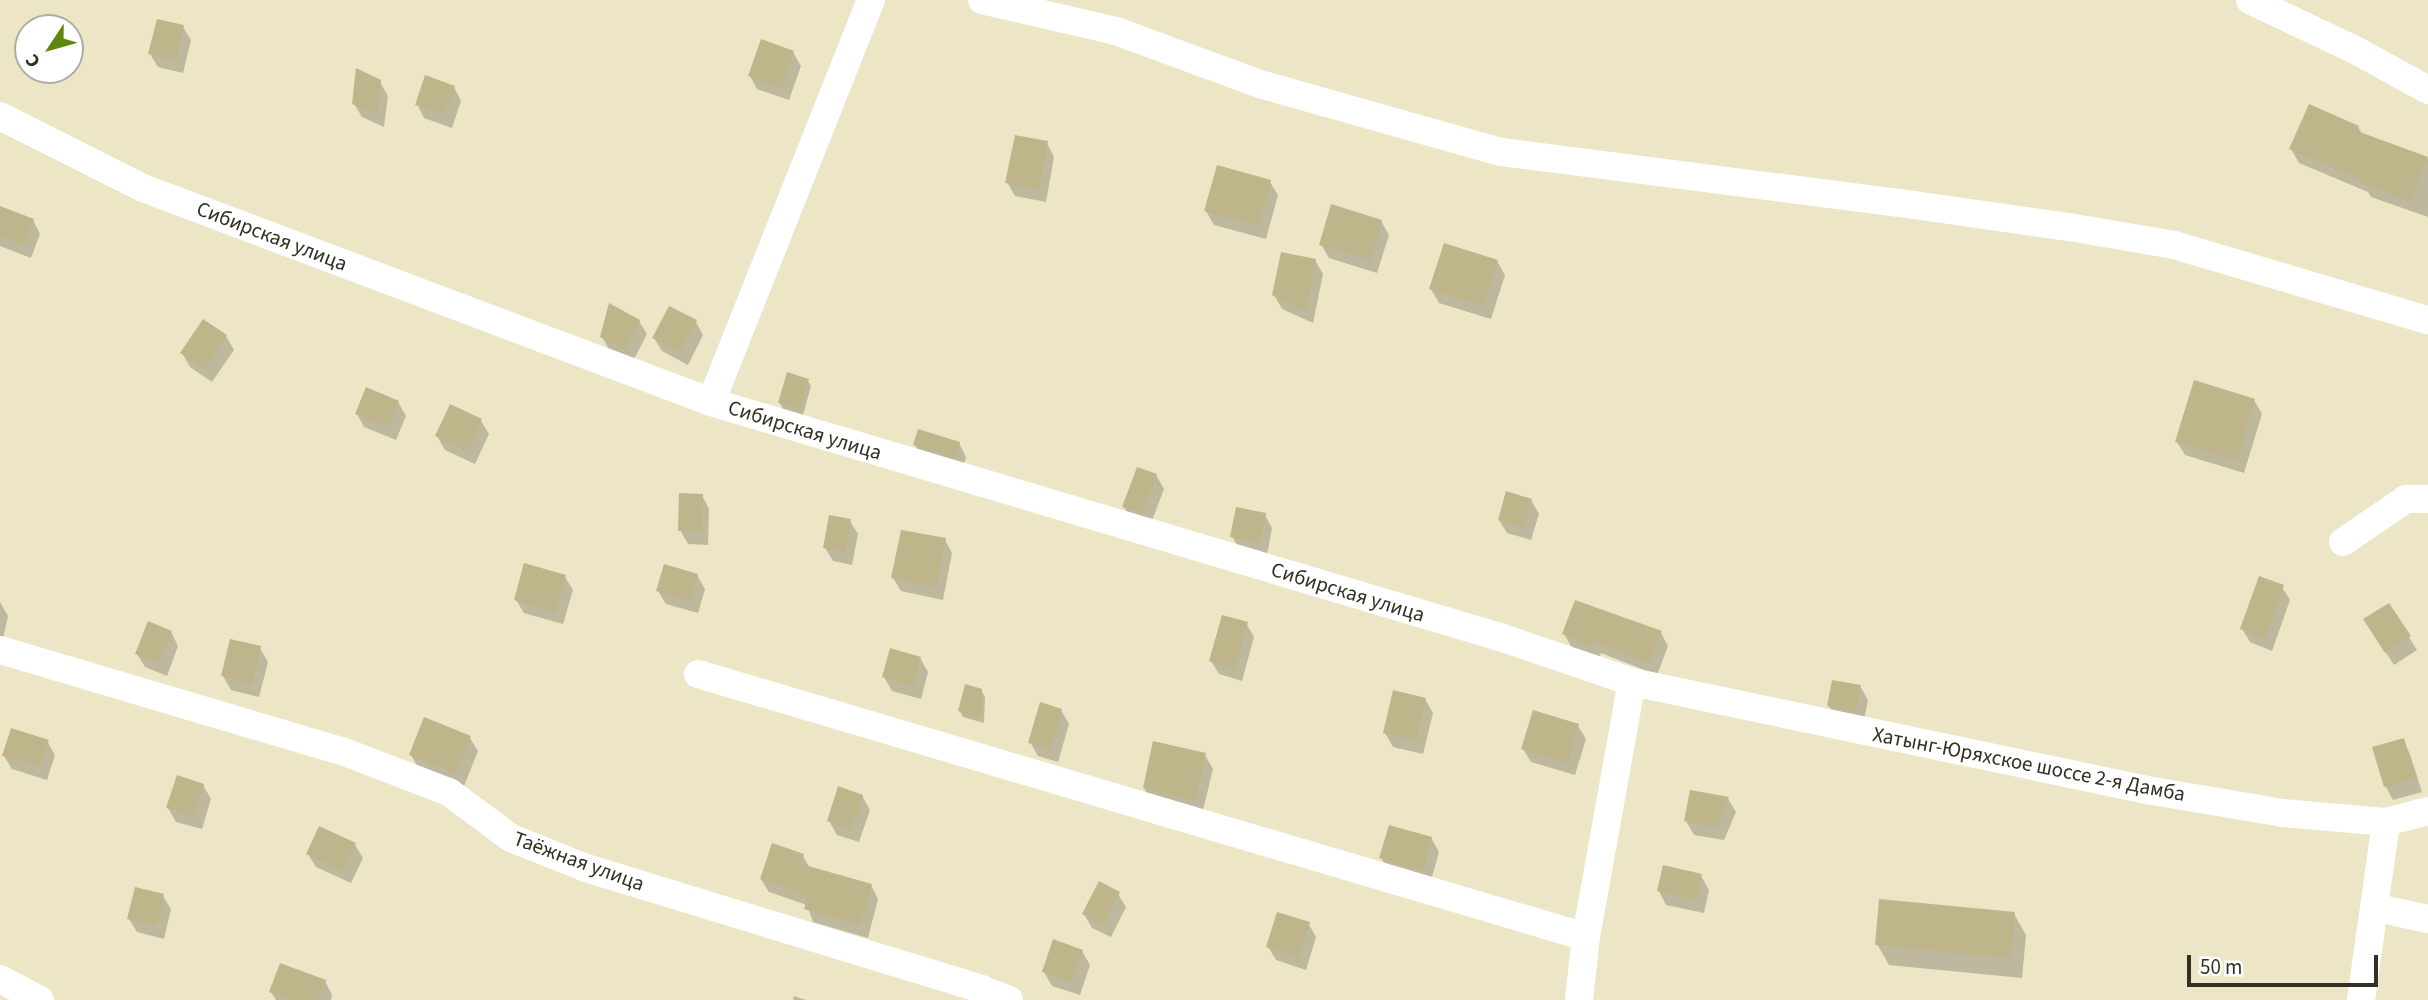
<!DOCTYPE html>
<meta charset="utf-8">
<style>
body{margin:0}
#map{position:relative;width:2428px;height:1000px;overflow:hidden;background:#ede6c6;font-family:"Source Sans 3",sans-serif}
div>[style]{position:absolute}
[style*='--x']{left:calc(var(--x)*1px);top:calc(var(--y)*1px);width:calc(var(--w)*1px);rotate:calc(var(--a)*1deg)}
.shadow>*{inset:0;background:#0003}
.building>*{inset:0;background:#beb58b}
.minor>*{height:28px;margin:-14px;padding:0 14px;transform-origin:14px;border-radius:14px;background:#fff}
span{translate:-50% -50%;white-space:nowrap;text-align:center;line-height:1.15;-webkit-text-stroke:5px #fff;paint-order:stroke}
.street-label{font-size:21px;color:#323023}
.north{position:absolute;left:14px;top:14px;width:70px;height:70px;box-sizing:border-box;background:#fff;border:2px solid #adaca7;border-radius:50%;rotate:234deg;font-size:19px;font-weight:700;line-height:28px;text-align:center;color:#323023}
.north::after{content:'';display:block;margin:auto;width:24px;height:32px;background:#5f870f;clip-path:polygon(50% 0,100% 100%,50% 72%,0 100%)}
.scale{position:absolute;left:2187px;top:955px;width:191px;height:32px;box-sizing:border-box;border:4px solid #323023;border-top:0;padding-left:9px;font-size:21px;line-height:24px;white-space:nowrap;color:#323023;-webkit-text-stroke:5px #fff;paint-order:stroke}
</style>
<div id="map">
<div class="shadow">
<i style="clip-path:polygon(183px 27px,191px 40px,183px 73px,158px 67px,150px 54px)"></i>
<i style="clip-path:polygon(793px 52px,801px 66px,789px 100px,757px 89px,750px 76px)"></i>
<i style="clip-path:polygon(380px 82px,388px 96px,384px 127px,362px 117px,354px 104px)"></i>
<i style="clip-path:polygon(454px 87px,461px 101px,452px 128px,424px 118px,417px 104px)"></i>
<i style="clip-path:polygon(2358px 127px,2363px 135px,2428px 159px,2428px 217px,2371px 197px,2368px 192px,2299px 163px,2291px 149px)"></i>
<i style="clip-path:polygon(1047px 143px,1054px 157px,1046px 202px,1015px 196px,1007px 182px)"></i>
<i style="clip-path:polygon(1270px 182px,1278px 195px,1266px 239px,1214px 225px,1206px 211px)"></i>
<i style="clip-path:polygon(0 212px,33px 220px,40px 234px,31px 258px,0 246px)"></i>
<i style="clip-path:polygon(1381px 221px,1389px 235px,1377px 273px,1329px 258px,1321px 244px)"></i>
<i style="clip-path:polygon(1315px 260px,1323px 274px,1313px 323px,1282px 309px,1274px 295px)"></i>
<i style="clip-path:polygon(1497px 261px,1505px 275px,1491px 319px,1439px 303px,1431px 289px)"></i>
<i style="clip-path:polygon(639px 321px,647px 334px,632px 363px,610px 351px,602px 337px)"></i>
<i style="clip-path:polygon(696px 322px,703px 335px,688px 365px,662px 351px,654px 338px)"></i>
<i style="clip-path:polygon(226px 336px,234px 350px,212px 382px,190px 367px,182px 353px)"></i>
<i style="clip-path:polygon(807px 380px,811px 386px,803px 415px,783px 409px,780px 403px)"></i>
<i style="clip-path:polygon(2254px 400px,2262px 414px,2244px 473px,2185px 455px,2177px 442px)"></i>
<i style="clip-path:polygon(398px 402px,406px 416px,396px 440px,364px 427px,357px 414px)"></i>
<i style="clip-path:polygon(481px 421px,489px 434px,475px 464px,445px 450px,437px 436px)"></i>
<i style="clip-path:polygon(959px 443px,966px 457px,962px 470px,922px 458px,915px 445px)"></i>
<i style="clip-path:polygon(1156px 475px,1164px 489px,1150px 526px,1132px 521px,1124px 507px)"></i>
<i style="clip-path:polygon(702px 495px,709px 509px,708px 545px,688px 544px,680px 530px)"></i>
<i style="clip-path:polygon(1531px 500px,1539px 514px,1531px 540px,1507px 533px,1499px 520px)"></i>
<i style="clip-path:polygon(1265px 515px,1272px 528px,1267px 555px,1240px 550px,1232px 536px)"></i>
<i style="clip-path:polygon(850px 521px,858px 534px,852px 565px,833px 561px,825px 548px)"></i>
<i style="clip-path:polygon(945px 540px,952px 553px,943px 600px,901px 591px,893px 578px)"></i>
<i style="clip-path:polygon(697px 575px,705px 589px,698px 613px,666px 604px,658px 591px)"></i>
<i style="clip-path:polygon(565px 577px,573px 590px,563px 624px,524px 613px,516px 600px)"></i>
<i style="clip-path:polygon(2282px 587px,2290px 600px,2272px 651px,2250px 642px,2242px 629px)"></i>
<i style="clip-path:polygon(0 602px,8px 616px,1px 648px,0 647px)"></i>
<i style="clip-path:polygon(2388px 605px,2417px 650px,2394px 665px,2373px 633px)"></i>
<i style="clip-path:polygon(1246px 623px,1254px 637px,1242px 681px,1219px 674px,1211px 661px)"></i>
<i style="clip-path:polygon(171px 632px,178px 646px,167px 676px,145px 667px,137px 654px)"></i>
<i style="clip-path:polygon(1661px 633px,1668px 646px,1657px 675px,1601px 653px,1599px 658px,1572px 648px,1564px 634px)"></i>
<i style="clip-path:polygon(260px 648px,268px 662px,259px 697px,231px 690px,223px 676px)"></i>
<i style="clip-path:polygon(920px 658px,928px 672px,921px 699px,892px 691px,884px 677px)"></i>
<i style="clip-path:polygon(1860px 686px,1868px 700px,1863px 725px,1837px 719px,1829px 706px)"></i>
<i style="clip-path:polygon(981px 690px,985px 697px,984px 723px,963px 717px,959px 710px)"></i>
<i style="clip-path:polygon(1425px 699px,1433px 713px,1423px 754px,1393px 747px,1385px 733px)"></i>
<i style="clip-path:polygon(1061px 710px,1069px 724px,1058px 762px,1038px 756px,1030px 742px)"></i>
<i style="clip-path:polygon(1578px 726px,1586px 739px,1575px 775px,1531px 762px,1523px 749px)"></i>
<i style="clip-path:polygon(470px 738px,478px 751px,464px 786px,419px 769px,411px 755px)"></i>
<i style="clip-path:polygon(2403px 740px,2410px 754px,2422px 792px,2393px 800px,2386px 787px)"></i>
<i style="clip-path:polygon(47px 741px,55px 755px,47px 780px,12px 769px,4px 756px)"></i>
<i style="clip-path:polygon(1205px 755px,1213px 769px,1202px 814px,1152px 802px,1144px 788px)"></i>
<i style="clip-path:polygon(203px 785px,211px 799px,202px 829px,176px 822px,168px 808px)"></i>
<i style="clip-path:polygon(862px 796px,870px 810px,859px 842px,837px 835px,829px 821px)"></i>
<i style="clip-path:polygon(1728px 799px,1736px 812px,1724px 840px,1694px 835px,1686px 821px)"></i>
<i style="clip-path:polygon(1431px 838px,1439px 852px,1430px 884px,1389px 872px,1381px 858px)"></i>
<i style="clip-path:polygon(355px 845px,363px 858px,351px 883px,316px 867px,308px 854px)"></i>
<i style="clip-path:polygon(803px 856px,810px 868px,871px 885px,878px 899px,868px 938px,813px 922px,807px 905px,769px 892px,761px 879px)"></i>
<i style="clip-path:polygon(1701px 876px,1709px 890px,1704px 913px,1666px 905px,1659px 891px)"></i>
<i style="clip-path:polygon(1118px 894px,1126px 907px,1111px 937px,1092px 928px,1084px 914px)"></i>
<i style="clip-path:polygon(163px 896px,171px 909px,164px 939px,137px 932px,129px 919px)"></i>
<i style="clip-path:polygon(2014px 914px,2026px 935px,2022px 978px,1889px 965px,1877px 944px)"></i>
<i style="clip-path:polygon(1308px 923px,1316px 937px,1306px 970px,1276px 960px,1268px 947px)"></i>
<i style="clip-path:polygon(1082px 951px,1090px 965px,1080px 995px,1052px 986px,1044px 972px)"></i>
<i style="clip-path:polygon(325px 981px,332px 995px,331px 1000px,276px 1000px,271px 992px)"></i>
<i style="clip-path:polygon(794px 996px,806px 1000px,793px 1000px)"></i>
</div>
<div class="building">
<i style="clip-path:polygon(157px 19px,184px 25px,176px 60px,148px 54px)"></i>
<i style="clip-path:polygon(761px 39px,794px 51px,781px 88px,748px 76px)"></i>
<i style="clip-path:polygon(356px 68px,381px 80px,377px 115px,352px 104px)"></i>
<i style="clip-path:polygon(425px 75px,455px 86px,444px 115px,415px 105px)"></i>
<i style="clip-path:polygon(2309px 104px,2359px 126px,2357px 131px,2428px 157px,2411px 202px,2361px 183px,2362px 180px,2289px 149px)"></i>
<i style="clip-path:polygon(1015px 135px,1048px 141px,1039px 189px,1005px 183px)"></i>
<i style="clip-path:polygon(1217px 165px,1271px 180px,1259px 226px,1204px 211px)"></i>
<i style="clip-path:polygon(1331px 204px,1382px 220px,1370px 260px,1319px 245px)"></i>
<i style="clip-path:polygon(0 206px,34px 219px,24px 245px,0 236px)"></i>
<i style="clip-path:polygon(1444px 243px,1498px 260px,1484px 306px,1429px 289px)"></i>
<i style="clip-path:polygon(1281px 252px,1316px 259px,1306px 311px,1272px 295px)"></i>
<i style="clip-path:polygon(609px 303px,640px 320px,625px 350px,600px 337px)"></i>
<i style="clip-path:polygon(669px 306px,697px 320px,680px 352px,652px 338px)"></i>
<i style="clip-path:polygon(203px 319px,227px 335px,204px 369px,180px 353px)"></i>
<i style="clip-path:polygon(787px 372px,809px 379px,800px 409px,778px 403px)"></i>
<i style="clip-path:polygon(2194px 380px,2255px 399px,2237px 461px,2175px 442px)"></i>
<i style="clip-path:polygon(366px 387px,399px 401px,388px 427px,355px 414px)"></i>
<i style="clip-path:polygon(450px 404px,482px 419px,468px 451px,435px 436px)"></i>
<i style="clip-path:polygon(918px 429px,960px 442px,955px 457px,913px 445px)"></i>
<i style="clip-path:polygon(1137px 467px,1157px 474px,1143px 513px,1122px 507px)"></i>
<i style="clip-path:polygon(1506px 491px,1532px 499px,1523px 528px,1498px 520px)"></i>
<i style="clip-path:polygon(679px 493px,703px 494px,702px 532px,678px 531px)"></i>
<i style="clip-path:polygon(1236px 507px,1266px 513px,1260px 543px,1230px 537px)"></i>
<i style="clip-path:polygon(829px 515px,851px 519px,845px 552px,823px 548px)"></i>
<i style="clip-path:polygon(901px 530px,946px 538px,936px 587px,891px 578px)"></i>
<i style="clip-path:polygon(524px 563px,566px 575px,556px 612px,514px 600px)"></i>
<i style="clip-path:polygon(664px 564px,698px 574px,691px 601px,656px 591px)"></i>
<i style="clip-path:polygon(2259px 576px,2284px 585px,2265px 638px,2240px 629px)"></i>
<i style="clip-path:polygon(1575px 600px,1662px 631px,1649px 663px,1593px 641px,1591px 646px,1562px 634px)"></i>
<i style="clip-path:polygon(2389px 603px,2411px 636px,2385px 653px,2363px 619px)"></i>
<i style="clip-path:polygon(1222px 615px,1248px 622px,1235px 668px,1209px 661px)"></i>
<i style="clip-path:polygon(148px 621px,172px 631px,159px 663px,135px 654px)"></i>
<i style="clip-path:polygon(230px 639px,261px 646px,252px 684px,221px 676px)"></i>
<i style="clip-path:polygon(890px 648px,921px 657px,913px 686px,882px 677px)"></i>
<i style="clip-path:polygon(1832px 680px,1861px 685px,1856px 712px,1827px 706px)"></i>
<i style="clip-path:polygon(965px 684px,982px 689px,981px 718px,958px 711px)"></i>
<i style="clip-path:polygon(1393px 690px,1426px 698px,1416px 741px,1383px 733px)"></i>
<i style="clip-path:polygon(1040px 702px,1062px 709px,1050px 749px,1028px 743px)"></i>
<i style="clip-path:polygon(1533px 710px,1579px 724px,1568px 763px,1521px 749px)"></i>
<i style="clip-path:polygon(424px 717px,471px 736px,456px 774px,409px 755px)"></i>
<i style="clip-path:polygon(11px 728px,49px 740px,40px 767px,2px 756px)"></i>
<i style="clip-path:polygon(2404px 738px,2415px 778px,2384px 787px,2372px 747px)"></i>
<i style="clip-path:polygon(1153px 741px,1206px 753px,1195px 801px,1143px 788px)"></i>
<i style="clip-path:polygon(177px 775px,204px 784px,194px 817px,166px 808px)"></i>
<i style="clip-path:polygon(838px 786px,863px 795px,851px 830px,827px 821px)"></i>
<i style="clip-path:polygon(1690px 790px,1729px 797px,1716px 827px,1684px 821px)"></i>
<i style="clip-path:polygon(1389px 825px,1432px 837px,1423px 871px,1379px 858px)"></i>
<i style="clip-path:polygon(319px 826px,356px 843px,343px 871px,306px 854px)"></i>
<i style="clip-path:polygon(772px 843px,804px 854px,801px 864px,872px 884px,860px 925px,804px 909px,807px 896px,760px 879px)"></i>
<i style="clip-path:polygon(1663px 865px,1702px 874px,1697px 900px,1657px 891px)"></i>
<i style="clip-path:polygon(1099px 881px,1120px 892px,1103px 925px,1082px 914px)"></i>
<i style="clip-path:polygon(135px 887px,164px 894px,157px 926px,127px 919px)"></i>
<i style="clip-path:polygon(1879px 899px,2015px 912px,2011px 958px,1875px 945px)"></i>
<i style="clip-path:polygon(1277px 912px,1310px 922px,1298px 957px,1266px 947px)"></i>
<i style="clip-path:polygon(1053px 939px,1083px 950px,1072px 982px,1042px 972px)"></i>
<i style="clip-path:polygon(280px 963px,326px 980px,318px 1000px,291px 1000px,269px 992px)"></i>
</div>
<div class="minor">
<i style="--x:982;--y:0;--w:138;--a:13"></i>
<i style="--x:1116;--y:31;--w:153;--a:20.2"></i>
<i style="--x:1260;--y:84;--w:250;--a:15.8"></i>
<i style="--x:1501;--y:152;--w:416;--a:7.3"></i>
<i style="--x:1914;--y:205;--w:157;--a:8.1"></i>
<i style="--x:2069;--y:227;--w:107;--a:9.7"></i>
<i style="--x:2174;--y:245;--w:265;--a:16.5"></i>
<i style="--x:2250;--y:0;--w:119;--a:25.5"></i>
<i style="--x:2357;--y:51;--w:81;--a:28.8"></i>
<i style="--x:0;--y:116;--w:160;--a:26.7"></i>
<i style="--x:143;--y:188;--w:607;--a:20.64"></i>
<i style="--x:711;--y:402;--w:823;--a:16.59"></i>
<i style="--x:1500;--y:637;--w:139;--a:18.8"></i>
<i style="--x:1632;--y:682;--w:526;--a:11.84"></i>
<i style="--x:2147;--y:790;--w:138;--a:9.6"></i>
<i style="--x:2283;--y:813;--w:103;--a:5"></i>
<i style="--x:2386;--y:822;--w:43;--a:-14.7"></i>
<i style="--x:711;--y:402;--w:433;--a:-68.3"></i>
<i style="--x:2343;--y:542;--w:76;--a:-34.3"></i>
<i style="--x:2406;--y:499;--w:22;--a:0"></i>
<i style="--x:0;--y:650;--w:357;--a:16.5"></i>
<i style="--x:342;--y:751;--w:115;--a:21"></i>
<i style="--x:449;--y:792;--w:77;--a:36.6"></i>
<i style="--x:511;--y:838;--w:81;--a:21.8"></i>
<i style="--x:586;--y:868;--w:413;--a:17"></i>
<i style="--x:981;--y:989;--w:30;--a:21"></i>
<i style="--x:698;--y:674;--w:926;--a:16.5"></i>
<i style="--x:2377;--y:908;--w:52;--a:12.2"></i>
<i style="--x:0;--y:979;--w:45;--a:27.7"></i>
<i style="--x:1579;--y:1000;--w:63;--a:-83.7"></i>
<i style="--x:1586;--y:937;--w:259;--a:-79.8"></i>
<i style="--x:2361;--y:1000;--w:180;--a:-82"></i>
</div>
<div class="street-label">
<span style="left:272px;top:236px;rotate:21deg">Сибирская улица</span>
<span style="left:805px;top:430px;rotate:17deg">Сибирская улица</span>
<span style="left:1348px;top:592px;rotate:17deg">Сибирская улица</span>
<span style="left:2029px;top:764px;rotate:11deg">Хатынг-Юряхское шоссе 2-я Дамба</span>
<span style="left:579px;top:861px;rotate:20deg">Таёжная улица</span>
</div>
<div class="north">С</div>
<div class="scale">50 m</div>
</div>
